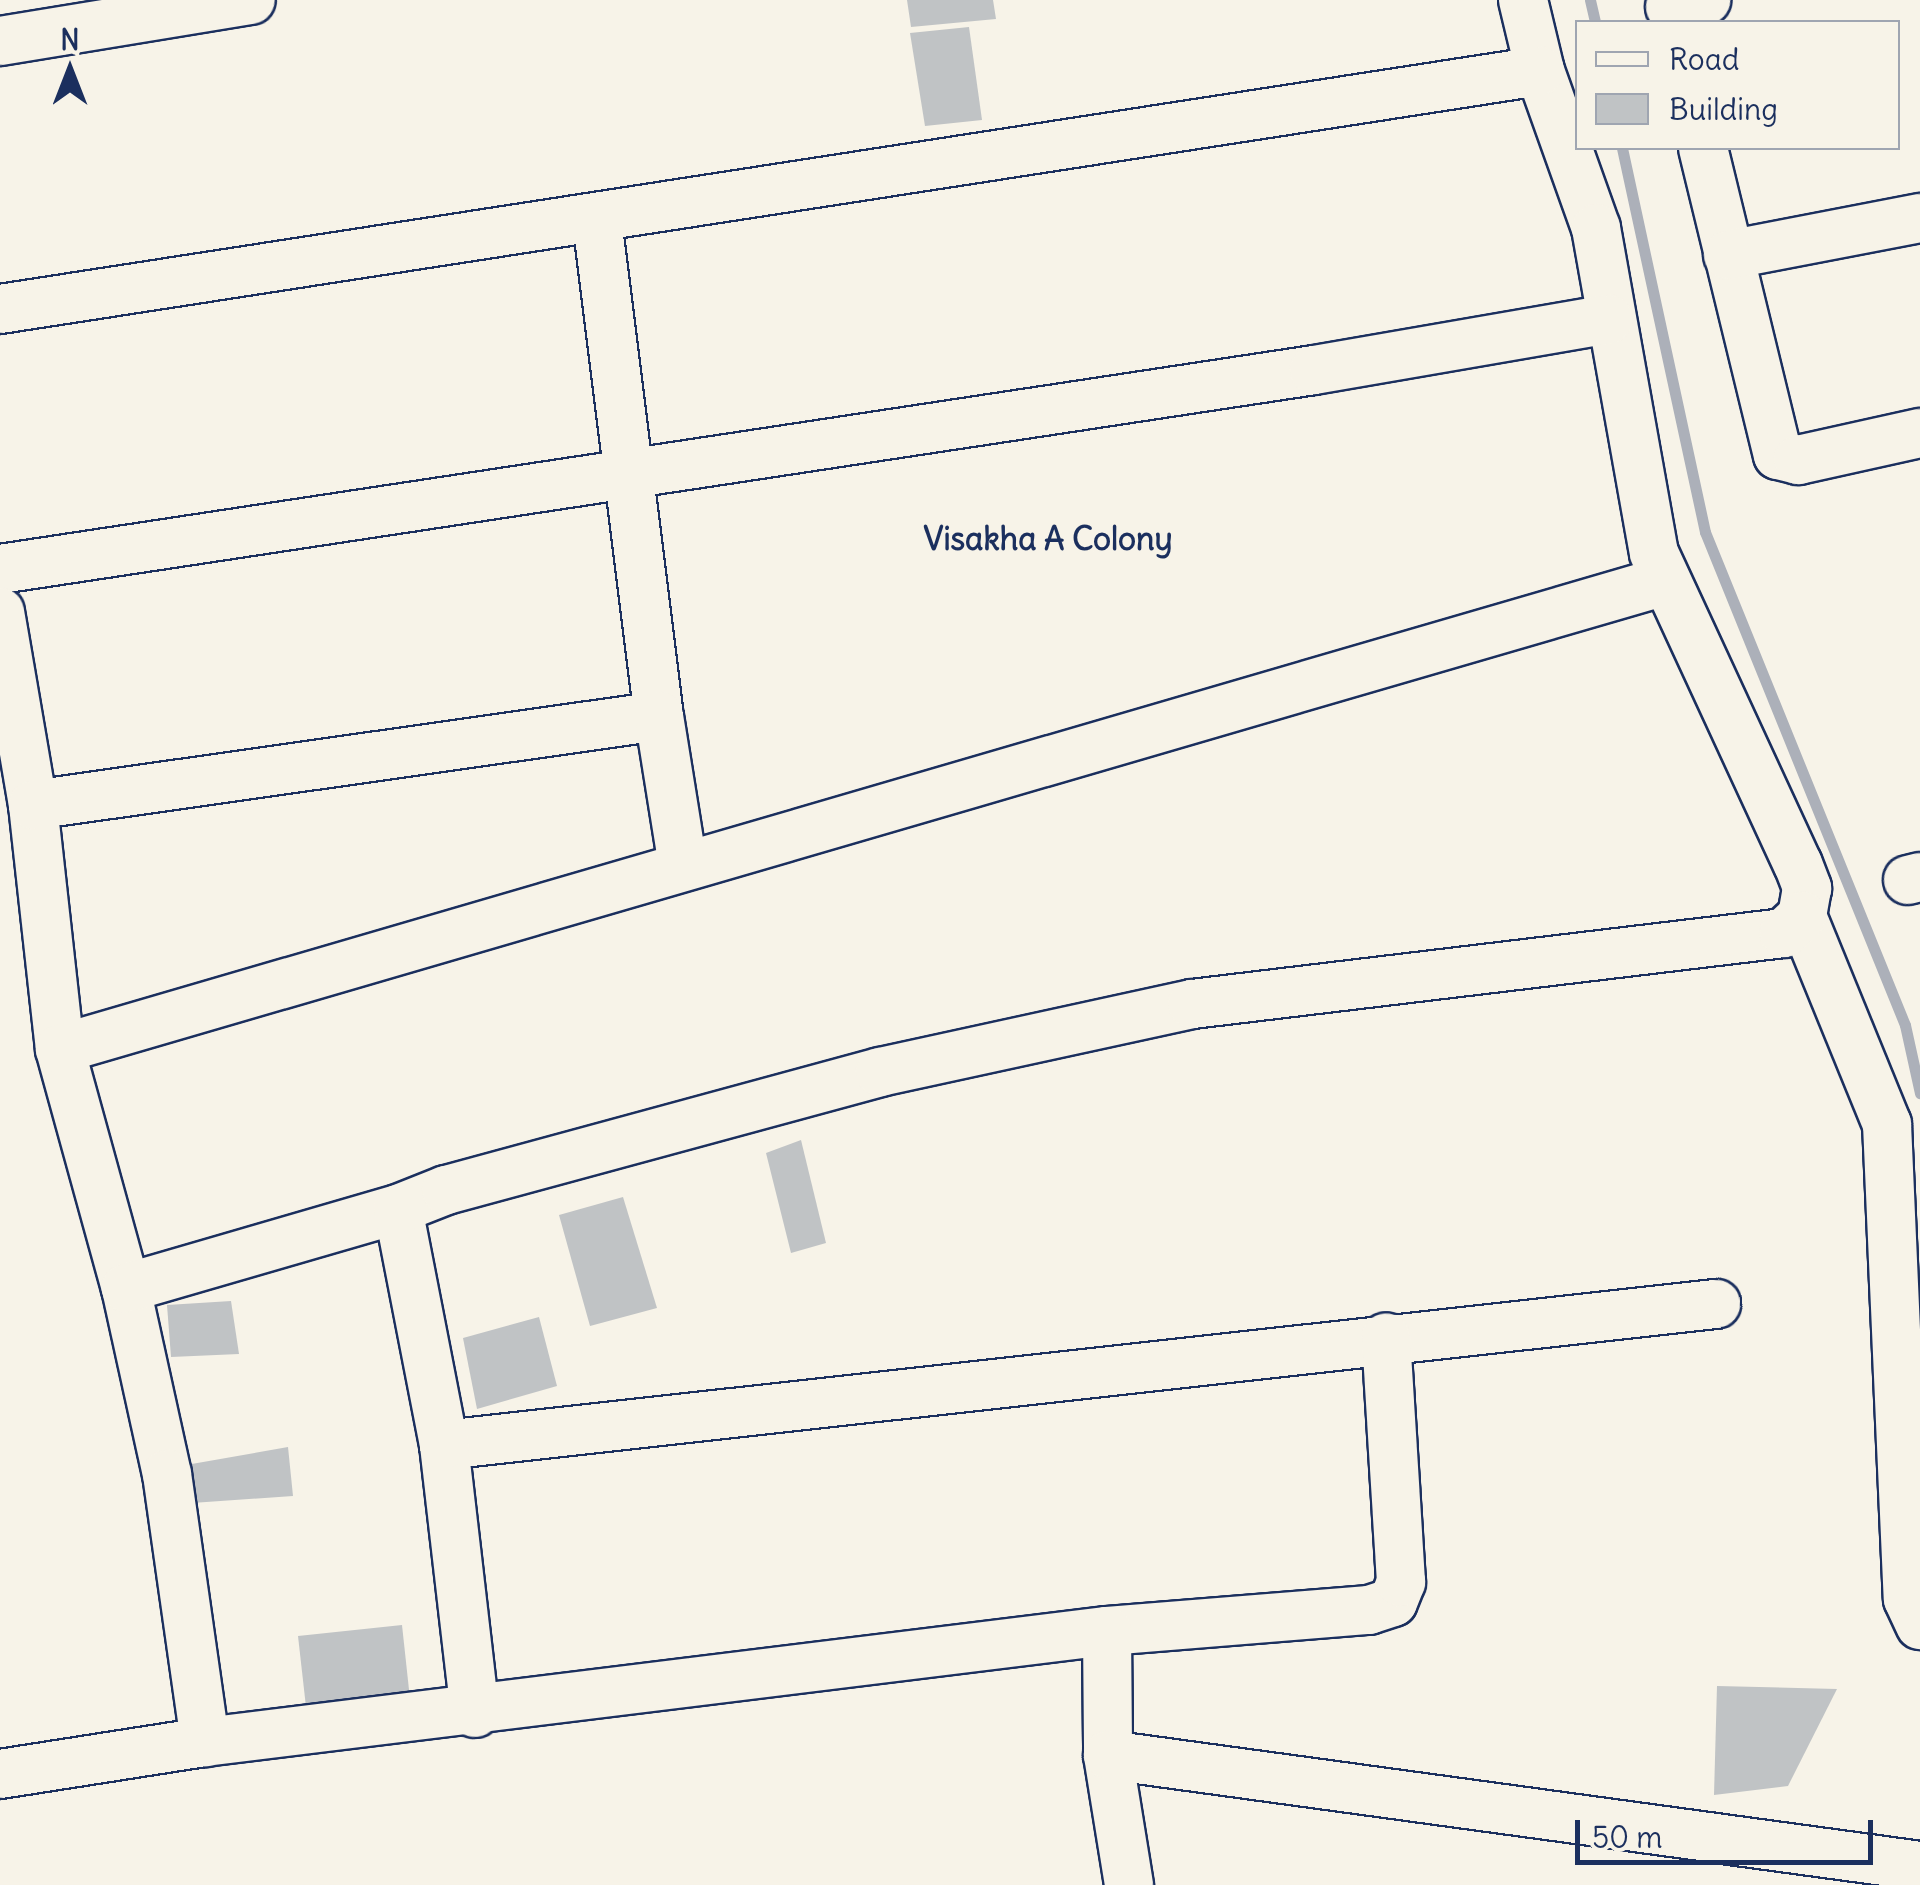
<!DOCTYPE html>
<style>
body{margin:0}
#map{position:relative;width:1920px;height:1885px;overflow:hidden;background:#f7f3e8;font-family:Delius,sans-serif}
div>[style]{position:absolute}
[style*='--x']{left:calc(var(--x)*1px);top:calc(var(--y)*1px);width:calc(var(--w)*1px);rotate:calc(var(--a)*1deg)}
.stream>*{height:11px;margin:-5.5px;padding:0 5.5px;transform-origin:5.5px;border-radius:5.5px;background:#acb0b9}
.building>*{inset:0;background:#c0c3c5}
.roads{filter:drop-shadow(2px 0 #1b2f5e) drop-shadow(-2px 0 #1b2f5e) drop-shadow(0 2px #1b2f5e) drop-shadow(0 -2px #1b2f5e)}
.minor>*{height:48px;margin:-24px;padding:0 24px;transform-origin:24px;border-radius:24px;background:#f7f3e8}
span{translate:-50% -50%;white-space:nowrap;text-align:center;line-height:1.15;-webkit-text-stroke:8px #f7f3e8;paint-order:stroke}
.neighbourhood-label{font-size:32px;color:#1b2f5e;font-weight:700}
.legend{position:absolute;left:1575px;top:20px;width:325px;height:130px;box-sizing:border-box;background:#f7f3e8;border:2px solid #9fa5b1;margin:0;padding:12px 18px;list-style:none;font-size:30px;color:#1b2f5e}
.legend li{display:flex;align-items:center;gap:20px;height:50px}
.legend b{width:50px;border:2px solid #9fa5b1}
.north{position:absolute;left:20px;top:20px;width:100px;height:100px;-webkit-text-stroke:8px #f7f3e8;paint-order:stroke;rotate:0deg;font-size:28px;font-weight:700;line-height:40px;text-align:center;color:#1b2f5e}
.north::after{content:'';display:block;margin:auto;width:35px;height:45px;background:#1b2f5e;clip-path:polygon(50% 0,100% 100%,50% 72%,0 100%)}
.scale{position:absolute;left:1575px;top:1820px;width:298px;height:45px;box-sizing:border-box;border:5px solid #1b2f5e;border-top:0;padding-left:12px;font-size:30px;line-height:35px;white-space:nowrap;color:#1b2f5e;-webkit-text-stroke:8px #f7f3e8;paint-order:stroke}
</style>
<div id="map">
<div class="stream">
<i style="--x:1590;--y:0;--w:23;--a:77"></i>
<i style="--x:1622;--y:148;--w:393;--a:77.8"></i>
<i style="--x:1705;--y:532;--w:532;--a:67.92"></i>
<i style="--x:1905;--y:1025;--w:70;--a:77.6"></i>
</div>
<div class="building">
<i style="clip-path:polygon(907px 0,993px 0,996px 19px,911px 27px)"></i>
<i style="clip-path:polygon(969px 27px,982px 120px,925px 126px,910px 33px)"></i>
<i style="clip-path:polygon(801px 1140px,826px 1243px,791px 1253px,766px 1153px)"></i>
<i style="clip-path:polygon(623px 1197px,657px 1308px,590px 1326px,559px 1215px)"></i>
<i style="clip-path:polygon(231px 1301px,239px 1354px,171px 1357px,167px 1305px)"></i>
<i style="clip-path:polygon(539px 1317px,557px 1386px,477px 1409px,463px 1338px)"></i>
<i style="clip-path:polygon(288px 1447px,293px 1496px,192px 1503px,186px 1465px)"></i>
<i style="clip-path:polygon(402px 1625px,410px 1699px,306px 1707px,298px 1636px)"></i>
<i style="clip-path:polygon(1717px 1686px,1837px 1689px,1788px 1786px,1714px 1795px)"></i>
</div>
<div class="roads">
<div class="minor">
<i style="--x:1523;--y:0;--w:73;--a:76.5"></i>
<i style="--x:1540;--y:71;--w:167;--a:70.4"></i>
<i style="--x:1596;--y:228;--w:330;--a:79.9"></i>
<i style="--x:1654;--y:553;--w:343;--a:65.2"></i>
<i style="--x:1798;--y:864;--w:26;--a:69"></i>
<i style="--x:1807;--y:888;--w:28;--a:100"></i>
<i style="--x:1802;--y:916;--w:225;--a:67.8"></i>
<i style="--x:1887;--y:1124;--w:475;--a:87.5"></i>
<i style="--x:1908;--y:1599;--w:29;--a:65"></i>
<i style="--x:1670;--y:7;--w:37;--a:-11"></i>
<i style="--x:0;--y:41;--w:254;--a:-9.3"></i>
<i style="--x:1703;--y:148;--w:316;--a:76.3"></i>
<i style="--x:1778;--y:455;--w:21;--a:14"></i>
<i style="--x:1798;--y:460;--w:125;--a:-12.5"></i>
<i style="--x:597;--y:220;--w:500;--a:82.9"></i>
<i style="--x:1728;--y:255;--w:196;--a:-10.9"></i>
<i style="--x:0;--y:309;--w:1558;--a:-8.79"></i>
<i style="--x:0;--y:569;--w:1329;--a:-8.61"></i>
<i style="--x:1314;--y:370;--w:299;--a:-9.8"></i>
<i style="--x:0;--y:612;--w:196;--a:80.3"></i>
<i style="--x:33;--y:805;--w:245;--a:83.7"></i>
<i style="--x:60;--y:1049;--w:248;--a:74.6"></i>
<i style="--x:126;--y:1288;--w:190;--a:77.6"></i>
<i style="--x:167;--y:1474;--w:271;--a:81.9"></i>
<i style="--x:33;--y:805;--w:632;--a:-8.09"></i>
<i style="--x:659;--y:716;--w:152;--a:80.9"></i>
<i style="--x:1908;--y:880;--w:12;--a:-14"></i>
<i style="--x:60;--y:1049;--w:1672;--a:-16.26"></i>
<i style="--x:126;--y:1288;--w:283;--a:-16.2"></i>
<i style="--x:444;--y:1445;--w:1280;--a:-6.33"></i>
<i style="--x:1107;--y:1631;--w:263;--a:-4.6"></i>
<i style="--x:1369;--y:1610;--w:25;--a:-18"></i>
<i style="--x:1393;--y:1602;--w:22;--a:-68"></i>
<i style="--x:1401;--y:1582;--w:245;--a:-93.5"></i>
<i style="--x:475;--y:1713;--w:270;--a:-96.6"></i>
<i style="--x:444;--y:1445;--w:240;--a:-101"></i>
<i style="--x:398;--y:1209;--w:52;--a:-21.6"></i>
<i style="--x:446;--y:1190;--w:450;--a:-15.2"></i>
<i style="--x:880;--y:1072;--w:319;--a:-12.3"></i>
<i style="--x:1192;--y:1004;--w:596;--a:-6.84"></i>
<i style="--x:1784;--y:933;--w:25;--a:-43"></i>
<i style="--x:1108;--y:1755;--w:132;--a:80.8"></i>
<i style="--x:0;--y:1774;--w:207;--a:-8.9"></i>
<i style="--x:205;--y:1742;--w:909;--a:-7.02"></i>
<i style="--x:1107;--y:1631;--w:124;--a:89.5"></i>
<i style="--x:1108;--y:1755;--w:820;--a:7.78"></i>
</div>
</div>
<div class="neighbourhood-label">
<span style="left:1048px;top:539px">Visakha A Colony</span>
</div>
<ul class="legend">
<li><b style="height:12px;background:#f7f3e8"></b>Road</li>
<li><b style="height:28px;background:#c0c3c5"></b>Building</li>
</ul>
<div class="north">N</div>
<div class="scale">50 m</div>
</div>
